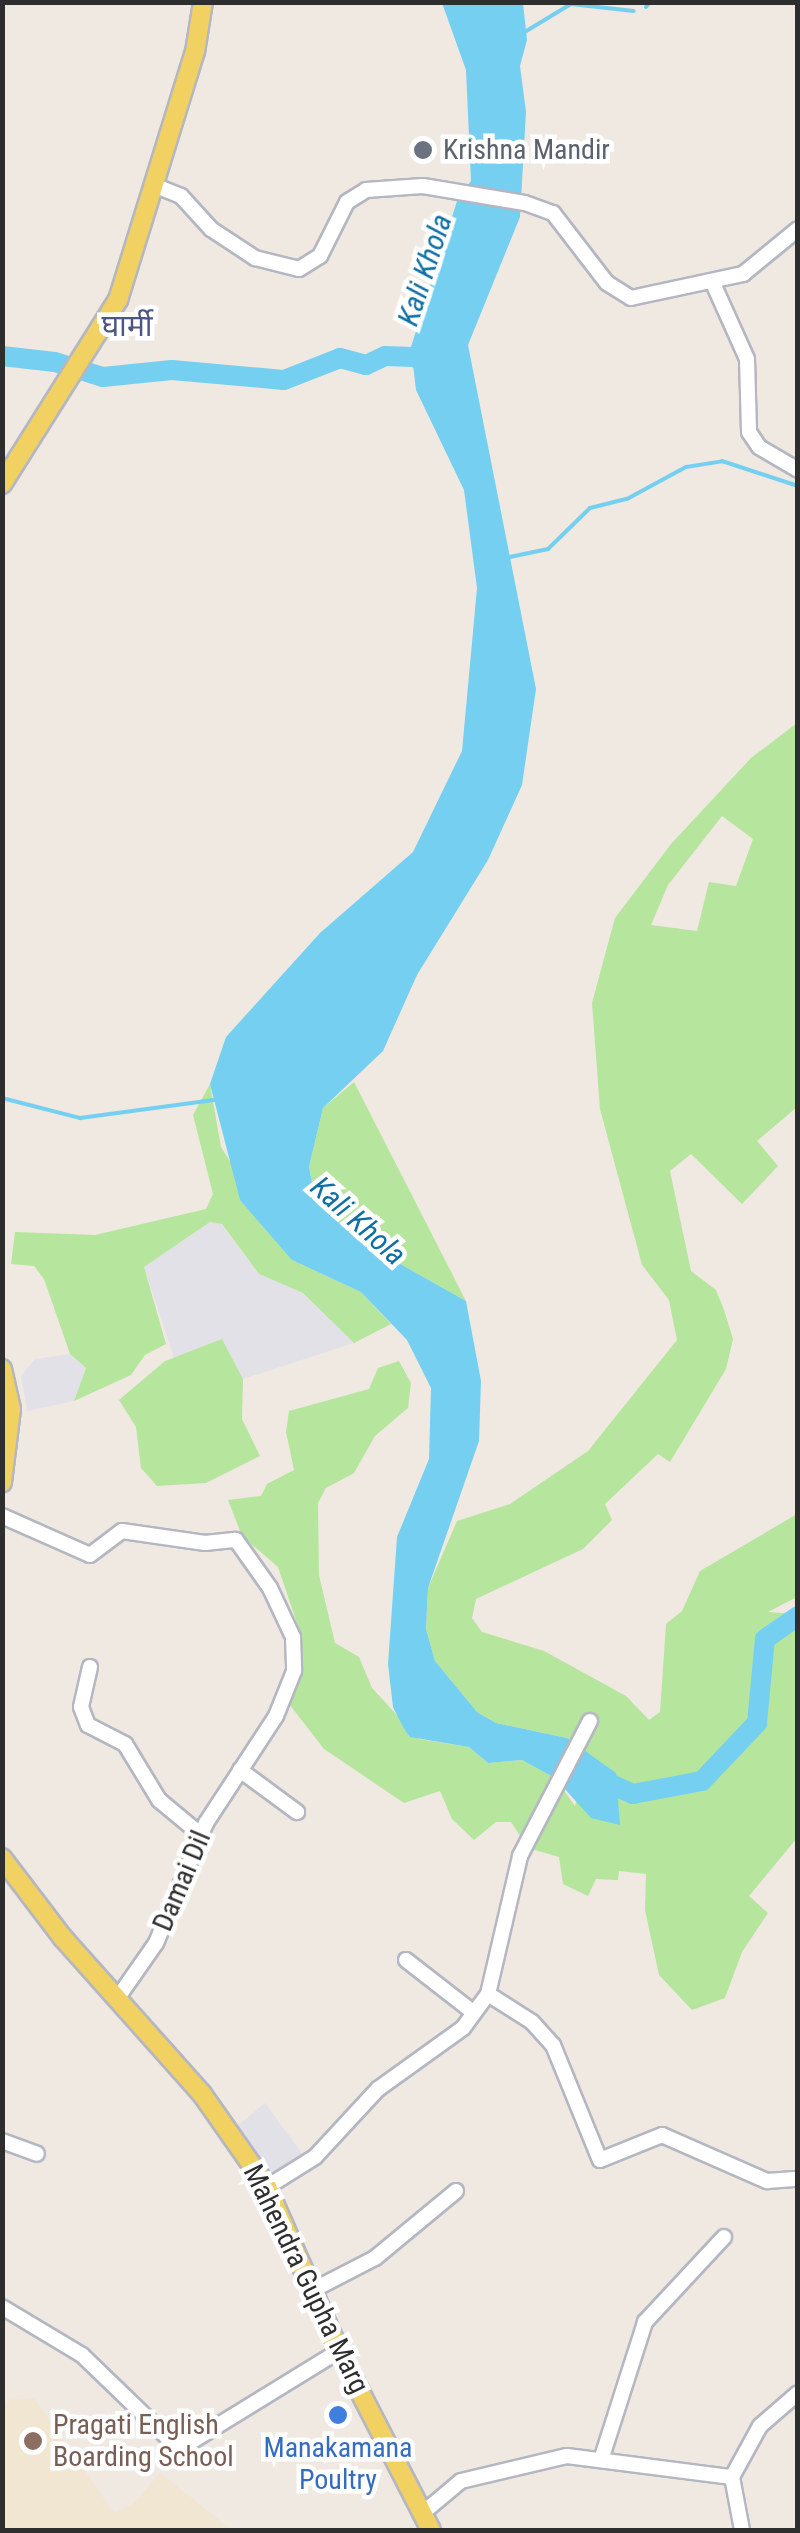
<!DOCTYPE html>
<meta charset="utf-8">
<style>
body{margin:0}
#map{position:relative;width:800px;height:2533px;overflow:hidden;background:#efe9e1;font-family:"Roboto Condensed","Noto Sans Devanagari",sans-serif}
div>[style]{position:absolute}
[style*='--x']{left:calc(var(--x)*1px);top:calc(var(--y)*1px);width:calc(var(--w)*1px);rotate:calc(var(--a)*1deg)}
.industrial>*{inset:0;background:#e3e1e8}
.education>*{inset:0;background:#f0e6d1}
.green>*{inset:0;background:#b6e59e}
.water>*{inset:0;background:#75cff0}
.stream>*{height:4px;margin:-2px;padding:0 2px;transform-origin:2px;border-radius:2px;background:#75cff0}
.river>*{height:20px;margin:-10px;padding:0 10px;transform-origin:10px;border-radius:10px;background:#75cff0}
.roads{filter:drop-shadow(2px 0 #b4b7c1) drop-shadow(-2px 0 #b4b7c1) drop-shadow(0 2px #b4b7c1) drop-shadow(0 -2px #b4b7c1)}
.minor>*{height:14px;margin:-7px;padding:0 7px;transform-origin:7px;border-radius:7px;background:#fff}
.major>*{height:18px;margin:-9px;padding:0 9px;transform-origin:9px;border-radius:9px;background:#f2d163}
.dots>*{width:28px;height:28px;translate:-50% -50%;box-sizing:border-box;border:5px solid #fff;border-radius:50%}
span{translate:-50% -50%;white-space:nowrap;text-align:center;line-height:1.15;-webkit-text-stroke:9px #fff;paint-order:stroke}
.worship-label{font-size:28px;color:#5b616d}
.left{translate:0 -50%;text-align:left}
.street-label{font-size:28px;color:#2e2e2e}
.education-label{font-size:28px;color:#785e54}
.shop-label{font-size:28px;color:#366cbe}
.water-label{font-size:30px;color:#0d6fa3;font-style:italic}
.neighbourhood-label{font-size:30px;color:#4d5680}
.frame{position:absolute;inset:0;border:5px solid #2e2e2e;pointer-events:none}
</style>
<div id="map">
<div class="industrial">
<i style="clip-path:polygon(210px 1222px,221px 1224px,259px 1274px,303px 1293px,354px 1343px,243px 1379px,222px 1339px,174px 1358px,144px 1267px)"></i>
<i style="clip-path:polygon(70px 1354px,86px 1368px,74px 1401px,27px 1411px,21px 1376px,35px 1359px)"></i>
<i style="clip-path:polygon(265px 2103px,304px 2156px,275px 2179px,236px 2127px)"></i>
</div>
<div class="education">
<i style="clip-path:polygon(34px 2398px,114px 2513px,134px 2503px,160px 2473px,232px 2530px,3px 2530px,3px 2409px,7px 2400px)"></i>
</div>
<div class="green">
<i style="clip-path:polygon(evenodd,797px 723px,797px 1107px,757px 1141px,778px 1166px,742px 1204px,691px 1154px,670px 1171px,691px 1271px,716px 1290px,724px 1310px,733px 1339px,726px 1369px,670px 1462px,658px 1454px,605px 1504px,612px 1520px,583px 1549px,476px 1599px,472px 1618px,482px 1632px,544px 1651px,626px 1696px,649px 1720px,660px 1712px,666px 1624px,682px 1611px,700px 1571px,797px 1514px,797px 1597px,768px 1612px,797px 1614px,797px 1838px,749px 1896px,768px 1913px,742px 1952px,725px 1998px,692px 2010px,659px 1975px,645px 1910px,646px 1874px,619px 1871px,618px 1880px,596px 1879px,588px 1896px,563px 1884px,559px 1857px,528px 1848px,511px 1822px,496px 1822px,474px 1840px,452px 1819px,440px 1791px,404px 1803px,324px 1749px,286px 1700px,303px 1673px,301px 1635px,278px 1567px,242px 1536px,228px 1500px,261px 1496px,267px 1484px,294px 1470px,286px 1432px,289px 1411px,369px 1389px,378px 1368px,399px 1361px,411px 1383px,408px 1408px,375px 1436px,354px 1473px,326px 1488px,318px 1503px,319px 1575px,335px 1643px,359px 1657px,372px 1688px,419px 1739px,469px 1747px,488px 1763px,522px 1760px,555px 1778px,575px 1806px,590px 1756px,567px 1738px,496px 1723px,477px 1712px,435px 1661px,426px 1629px,428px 1588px,457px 1521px,510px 1504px,588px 1451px,677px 1340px,669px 1300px,642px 1265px,600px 1109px,592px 1003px,615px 918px,671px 844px,751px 758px,797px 723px,722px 816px,753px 839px,736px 886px,709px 882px,697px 931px,651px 925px,668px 885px,722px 816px)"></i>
<i style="clip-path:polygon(354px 1082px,466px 1301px,363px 1243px,316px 1203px,309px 1167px,323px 1108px)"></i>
<i style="clip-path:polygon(210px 1084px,221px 1147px,292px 1260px,361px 1292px,391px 1324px,354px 1343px,303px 1293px,259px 1274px,222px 1224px,210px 1222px,144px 1267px,166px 1344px,145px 1355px,131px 1375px,74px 1401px,86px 1368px,70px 1354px,44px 1279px,34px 1266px,11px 1264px,15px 1232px,95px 1235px,206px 1209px,213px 1194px,193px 1115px)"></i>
<i style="clip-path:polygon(222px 1339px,243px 1379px,242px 1419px,260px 1456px,206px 1483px,157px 1486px,141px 1468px,136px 1427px,119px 1400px,165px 1361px)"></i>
</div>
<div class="water">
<i style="clip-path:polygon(442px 3px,523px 3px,527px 40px,520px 66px,526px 112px,520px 217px,468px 345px,536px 689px,522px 785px,488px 860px,417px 975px,383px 1051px,323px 1108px,309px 1167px,316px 1203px,363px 1243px,466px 1301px,481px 1381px,479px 1441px,428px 1588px,426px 1629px,435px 1661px,477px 1712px,496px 1723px,567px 1738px,616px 1773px,620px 1825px,591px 1818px,555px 1778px,522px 1760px,488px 1763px,469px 1747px,410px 1737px,403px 1727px,393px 1707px,388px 1664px,397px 1537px,429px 1459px,431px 1388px,407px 1340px,361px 1292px,292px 1260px,240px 1200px,210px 1084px,226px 1037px,320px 933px,413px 852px,462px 751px,477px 588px,464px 490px,416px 390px,411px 347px,458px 198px,471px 181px,466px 70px)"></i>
</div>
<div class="stream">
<i style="--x:646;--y:7;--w:6;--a:-51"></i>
<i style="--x:523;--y:33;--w:56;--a:-31.1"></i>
<i style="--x:571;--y:4;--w:63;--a:6.3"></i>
<i style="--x:505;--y:558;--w:44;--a:-11.8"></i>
<i style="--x:548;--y:549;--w:59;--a:-44.3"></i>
<i style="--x:590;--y:508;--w:38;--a:-14"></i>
<i style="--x:627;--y:499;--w:67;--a:-28.5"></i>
<i style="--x:686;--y:467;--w:36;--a:-9"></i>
<i style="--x:722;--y:461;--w:80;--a:18.2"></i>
<i style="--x:2;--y:1098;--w:81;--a:14.4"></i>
<i style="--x:80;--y:1118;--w:135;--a:-7.7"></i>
</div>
<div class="river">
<i style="--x:2;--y:356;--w:53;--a:6.5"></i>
<i style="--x:55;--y:362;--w:50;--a:17.4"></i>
<i style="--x:103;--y:377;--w:69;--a:-5.8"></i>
<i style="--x:172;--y:370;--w:112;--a:5.1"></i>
<i style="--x:284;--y:380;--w:60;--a:-21.4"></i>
<i style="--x:340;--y:358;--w:27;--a:15"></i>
<i style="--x:366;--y:365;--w:21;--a:-25"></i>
<i style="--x:385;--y:356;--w:28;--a:2"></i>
<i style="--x:413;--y:357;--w:20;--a:18"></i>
<i style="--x:593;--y:1776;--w:44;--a:24.2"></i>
<i style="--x:633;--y:1794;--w:70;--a:-10.7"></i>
<i style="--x:702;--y:1781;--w:80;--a:-46.5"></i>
<i style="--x:757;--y:1723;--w:84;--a:-84.6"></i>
<i style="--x:765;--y:1639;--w:40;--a:-34.9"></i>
</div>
<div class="roads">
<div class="minor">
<i style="--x:156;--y:186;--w:27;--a:22"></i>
<i style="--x:181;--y:196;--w:45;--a:47.7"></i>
<i style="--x:211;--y:229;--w:53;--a:33.4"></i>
<i style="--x:255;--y:258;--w:45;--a:14"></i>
<i style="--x:299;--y:269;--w:25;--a:-32"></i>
<i style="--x:320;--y:256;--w:60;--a:-63.4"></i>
<i style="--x:347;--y:202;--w:22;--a:-32"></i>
<i style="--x:366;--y:190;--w:57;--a:-4"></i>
<i style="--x:423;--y:186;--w:103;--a:9.5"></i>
<i style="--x:525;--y:203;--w:30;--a:20"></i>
<i style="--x:553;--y:213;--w:88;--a:52.4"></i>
<i style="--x:607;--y:283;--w:28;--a:32"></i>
<i style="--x:631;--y:298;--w:115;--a:-12.1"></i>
<i style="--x:743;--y:274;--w:71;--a:-39.3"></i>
<i style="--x:712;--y:281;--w:85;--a:65.8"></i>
<i style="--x:747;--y:359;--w:73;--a:88.4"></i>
<i style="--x:749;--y:432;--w:18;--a:56"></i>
<i style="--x:759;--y:447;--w:45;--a:30.5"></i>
<i style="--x:2;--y:1516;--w:96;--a:23.9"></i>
<i style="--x:90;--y:1555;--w:40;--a:-37"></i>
<i style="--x:122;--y:1531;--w:84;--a:8.2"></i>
<i style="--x:205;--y:1543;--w:31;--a:-6"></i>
<i style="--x:236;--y:1540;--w:59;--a:54.7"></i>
<i style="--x:270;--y:1588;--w:54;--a:64.9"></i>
<i style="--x:293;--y:1637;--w:34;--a:88"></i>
<i style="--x:294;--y:1671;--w:48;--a:111.8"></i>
<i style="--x:276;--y:1716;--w:128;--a:123.2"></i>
<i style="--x:206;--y:1823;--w:130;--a:112.6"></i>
<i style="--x:156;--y:1943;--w:65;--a:124.9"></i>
<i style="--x:90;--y:1667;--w:41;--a:102.7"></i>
<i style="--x:81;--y:1707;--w:19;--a:69"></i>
<i style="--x:88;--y:1725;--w:42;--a:27.2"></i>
<i style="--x:125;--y:1744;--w:66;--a:58.7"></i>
<i style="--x:159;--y:1800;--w:53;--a:39.7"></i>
<i style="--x:240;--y:1770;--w:71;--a:36.4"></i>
<i style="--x:406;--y:1960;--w:86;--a:37.9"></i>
<i style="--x:488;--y:1994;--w:52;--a:32.5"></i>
<i style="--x:532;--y:2022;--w:31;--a:48"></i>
<i style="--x:553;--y:2045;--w:124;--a:67.8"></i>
<i style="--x:600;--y:2160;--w:67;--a:-22"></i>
<i style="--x:662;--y:2135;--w:115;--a:23.7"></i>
<i style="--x:767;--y:2181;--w:31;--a:-4"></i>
<i style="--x:2;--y:2141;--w:37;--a:20"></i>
<i style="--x:267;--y:2187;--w:57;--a:-32"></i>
<i style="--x:315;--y:2157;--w:93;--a:-47.2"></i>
<i style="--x:378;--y:2089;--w:105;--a:-35.7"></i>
<i style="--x:463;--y:2028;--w:42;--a:-53.7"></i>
<i style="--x:488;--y:1994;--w:142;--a:-76.9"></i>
<i style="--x:520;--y:1856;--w:152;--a:-62.6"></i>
<i style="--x:313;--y:2290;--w:70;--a:-27.3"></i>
<i style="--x:375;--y:2258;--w:105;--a:-39.6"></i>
<i style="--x:2;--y:2307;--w:93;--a:31"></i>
<i style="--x:82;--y:2355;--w:117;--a:44"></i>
<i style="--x:166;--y:2436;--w:22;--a:24"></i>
<i style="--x:186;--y:2445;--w:180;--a:-31.6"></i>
<i style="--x:602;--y:2457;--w:142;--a:-72.3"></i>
<i style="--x:645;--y:2322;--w:116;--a:-47.1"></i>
<i style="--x:732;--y:2477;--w:58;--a:-61.2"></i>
<i style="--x:760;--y:2426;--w:50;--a:-41"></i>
<i style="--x:732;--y:2477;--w:54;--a:79.3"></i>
<i style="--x:424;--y:2512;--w:48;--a:-40"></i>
<i style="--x:461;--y:2481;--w:109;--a:-13.3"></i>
<i style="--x:567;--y:2456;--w:166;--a:7.3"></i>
</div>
<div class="major">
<i style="--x:2;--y:484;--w:218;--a:-57.8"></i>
<i style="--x:118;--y:300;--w:260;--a:-72.8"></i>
<i style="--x:195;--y:52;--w:51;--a:-80.9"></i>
<i style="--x:2;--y:1369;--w:41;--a:77.3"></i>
<i style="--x:11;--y:1409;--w:74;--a:97"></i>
<i style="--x:2;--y:1858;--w:101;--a:52.7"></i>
<i style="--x:63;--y:1938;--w:209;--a:48.3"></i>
<i style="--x:202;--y:2094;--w:113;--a:55"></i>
<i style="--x:267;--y:2187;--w:179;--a:66.3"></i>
<i style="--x:339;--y:2351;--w:201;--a:62.8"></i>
</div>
</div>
<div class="dots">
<i style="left:423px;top:150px;background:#6b7280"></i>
<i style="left:338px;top:2415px;background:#3f7fe0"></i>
<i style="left:33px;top:2441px;background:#8d6e63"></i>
</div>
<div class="worship-label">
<span class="left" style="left:443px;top:150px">Krishna Mandir</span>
</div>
<div class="street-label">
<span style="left:182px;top:1881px;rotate:-67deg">Damai Dil</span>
<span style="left:306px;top:2279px;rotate:64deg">Mahendra Gupha Marg</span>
</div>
<div class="education-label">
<span class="left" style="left:53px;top:2441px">Pragati English<br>Boarding School</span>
</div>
<div class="shop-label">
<span style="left:338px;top:2464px">Manakamana<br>Poultry</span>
</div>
<div class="water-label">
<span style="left:425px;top:270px;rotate:-72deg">Kali Khola</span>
<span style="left:358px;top:1221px;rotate:42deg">Kali Khola</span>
</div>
<div class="neighbourhood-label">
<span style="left:127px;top:326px">घार्मी</span>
</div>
<div class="frame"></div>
</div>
